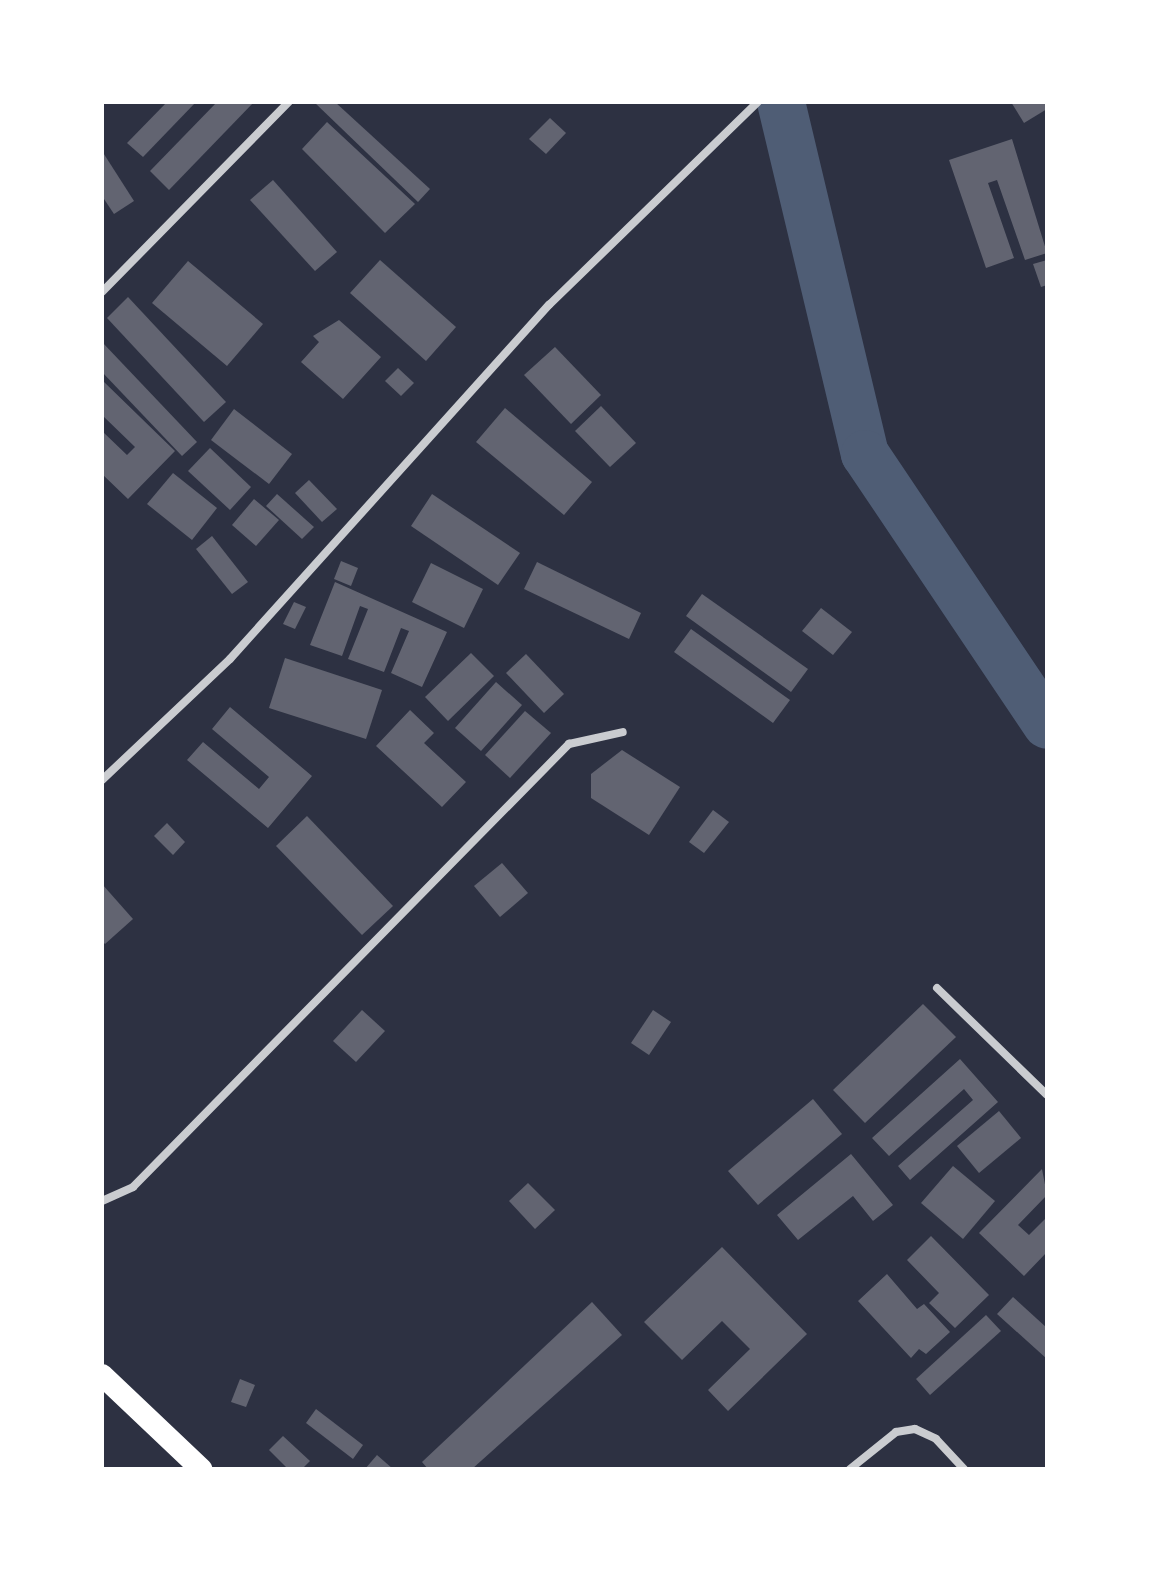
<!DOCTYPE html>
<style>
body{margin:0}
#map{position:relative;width:1149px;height:1571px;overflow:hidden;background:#2d3142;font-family:"Work Sans",sans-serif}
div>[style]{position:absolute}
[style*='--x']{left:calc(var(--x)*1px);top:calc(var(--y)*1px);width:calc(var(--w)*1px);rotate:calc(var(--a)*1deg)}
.river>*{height:48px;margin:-24px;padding:0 24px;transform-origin:24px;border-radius:24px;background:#4f5d75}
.building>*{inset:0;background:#626471}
.minor>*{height:8px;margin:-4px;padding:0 4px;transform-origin:4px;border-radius:4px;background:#caccd0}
.trunk>*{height:22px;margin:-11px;padding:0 11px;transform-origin:11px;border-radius:11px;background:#fff}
span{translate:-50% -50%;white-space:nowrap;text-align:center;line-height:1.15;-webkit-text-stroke:6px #fff;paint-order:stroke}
.frame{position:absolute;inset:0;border:104px solid #fff;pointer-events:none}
</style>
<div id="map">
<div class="river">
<i style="--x:781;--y:102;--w:362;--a:76.6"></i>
<i style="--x:865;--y:454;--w:326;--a:56.1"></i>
</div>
<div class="building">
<i style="clip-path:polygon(167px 102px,196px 102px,143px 157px,127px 143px)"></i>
<i style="clip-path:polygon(217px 102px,254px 102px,169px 190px,150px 171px)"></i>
<i style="clip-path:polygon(314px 102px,335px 102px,430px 189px,418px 202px)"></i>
<i style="clip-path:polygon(1011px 102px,1047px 102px,1047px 109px,1024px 123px)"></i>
<i style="clip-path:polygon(550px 118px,566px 133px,546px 154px,529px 139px)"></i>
<i style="clip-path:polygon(327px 122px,415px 204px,385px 233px,302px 149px)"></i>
<i style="clip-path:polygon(1012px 139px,1047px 253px,1025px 260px,997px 180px,988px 183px,1014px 258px,986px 268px,949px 160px)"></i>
<i style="clip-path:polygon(102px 151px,134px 201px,114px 214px,102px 196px)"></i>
<i style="clip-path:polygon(273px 180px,337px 252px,315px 271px,250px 200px)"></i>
<i style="clip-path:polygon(380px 260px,456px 327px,426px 361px,350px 293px)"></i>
<i style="clip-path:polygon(1047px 260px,1047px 285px,1041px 287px,1033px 264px)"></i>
<i style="clip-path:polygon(188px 261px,263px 324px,227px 366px,152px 303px)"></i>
<i style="clip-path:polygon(128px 297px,226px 402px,204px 422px,107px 318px)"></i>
<i style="clip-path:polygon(339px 320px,381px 357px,343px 399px,301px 362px,319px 342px,313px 336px)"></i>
<i style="clip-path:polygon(102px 342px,197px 442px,182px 456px,102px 372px)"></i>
<i style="clip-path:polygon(555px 347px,601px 395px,571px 424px,524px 375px)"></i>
<i style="clip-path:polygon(398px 368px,414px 383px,401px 396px,385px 381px)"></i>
<i style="clip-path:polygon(102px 380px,175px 451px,128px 499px,102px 474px,102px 431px,127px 455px,135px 447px,102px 415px)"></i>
<i style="clip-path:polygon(601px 406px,636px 443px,610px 467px,575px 431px)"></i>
<i style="clip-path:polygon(505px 408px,592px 482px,564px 515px,476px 442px)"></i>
<i style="clip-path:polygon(234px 409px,292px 454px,269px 484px,211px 440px)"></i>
<i style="clip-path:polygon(210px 448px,251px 487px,230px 510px,188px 471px)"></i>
<i style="clip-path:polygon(173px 473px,217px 508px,192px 540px,147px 504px)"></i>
<i style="clip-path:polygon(309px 480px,337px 509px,322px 522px,295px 493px)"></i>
<i style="clip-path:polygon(277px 494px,314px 527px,302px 539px,266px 506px)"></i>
<i style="clip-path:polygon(432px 494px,520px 553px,498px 585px,411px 526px)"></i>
<i style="clip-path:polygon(254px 499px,279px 520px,256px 546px,232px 525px)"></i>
<i style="clip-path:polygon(212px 536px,248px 582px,232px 594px,196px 549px)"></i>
<i style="clip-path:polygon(341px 561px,358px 568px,351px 586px,334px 579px)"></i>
<i style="clip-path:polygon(537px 562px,641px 613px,629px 639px,524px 589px)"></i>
<i style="clip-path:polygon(431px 563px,483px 589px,464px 628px,412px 602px)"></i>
<i style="clip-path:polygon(335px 582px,447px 632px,422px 687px,391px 673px,409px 631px,401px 628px,384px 672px,348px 659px,368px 609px,360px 606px,342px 656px,310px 645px)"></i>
<i style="clip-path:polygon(702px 594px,808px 669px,791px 692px,686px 616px)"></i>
<i style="clip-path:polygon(294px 602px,306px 607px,295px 629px,283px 624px)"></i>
<i style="clip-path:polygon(821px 608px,852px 632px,833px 655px,802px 631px)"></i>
<i style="clip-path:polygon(691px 629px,790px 700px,773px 723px,674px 652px)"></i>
<i style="clip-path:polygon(471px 653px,494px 676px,448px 721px,425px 697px)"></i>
<i style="clip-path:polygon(526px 654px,564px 694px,544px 713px,506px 673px)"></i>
<i style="clip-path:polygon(285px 658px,382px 690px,366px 739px,269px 708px)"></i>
<i style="clip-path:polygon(496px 682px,522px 705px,481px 751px,455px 728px)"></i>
<i style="clip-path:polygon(230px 707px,312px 776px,268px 828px,187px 760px,203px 742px,259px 789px,269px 777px,212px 729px)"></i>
<i style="clip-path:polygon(410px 710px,434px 733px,424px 743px,466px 782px,442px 807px,376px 746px)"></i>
<i style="clip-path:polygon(525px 711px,551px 733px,510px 778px,485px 755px)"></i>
<i style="clip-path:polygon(622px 750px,680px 787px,649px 835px,591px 798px,591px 774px)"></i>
<i style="clip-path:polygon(713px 810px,729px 822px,704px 853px,689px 842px)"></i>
<i style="clip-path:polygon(307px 816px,393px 906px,362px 935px,276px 846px)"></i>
<i style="clip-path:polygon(167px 823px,185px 842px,173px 855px,154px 836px)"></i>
<i style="clip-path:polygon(502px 863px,528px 893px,500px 917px,474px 886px)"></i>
<i style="clip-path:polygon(102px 884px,133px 919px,105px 944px,102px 941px)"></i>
<i style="clip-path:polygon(923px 1004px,956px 1037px,865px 1123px,833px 1090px)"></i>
<i style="clip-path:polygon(362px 1010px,385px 1031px,356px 1062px,333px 1041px)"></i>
<i style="clip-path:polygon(653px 1010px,671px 1022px,649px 1055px,631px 1043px)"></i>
<i style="clip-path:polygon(960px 1059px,998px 1102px,910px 1180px,898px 1166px,973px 1100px,964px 1089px,889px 1156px,872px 1138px)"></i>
<i style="clip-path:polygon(813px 1099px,842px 1134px,758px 1205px,728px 1171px)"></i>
<i style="clip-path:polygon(999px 1111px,1021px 1138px,979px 1173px,957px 1146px)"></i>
<i style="clip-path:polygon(851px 1154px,893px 1205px,873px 1221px,853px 1196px,798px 1240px,777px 1215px)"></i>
<i style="clip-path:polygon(953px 1166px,995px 1201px,963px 1239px,921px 1203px)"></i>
<i style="clip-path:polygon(1042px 1169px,1047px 1195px,1018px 1225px,1029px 1235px,1047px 1217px,1047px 1252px,1024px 1276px,979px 1233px)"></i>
<i style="clip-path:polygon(528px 1183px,555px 1210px,535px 1229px,509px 1201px)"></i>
<i style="clip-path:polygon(931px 1236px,989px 1295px,955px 1328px,929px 1303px,939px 1293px,907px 1260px)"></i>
<i style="clip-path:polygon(722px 1247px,807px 1334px,728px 1411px,708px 1390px,750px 1349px,722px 1321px,682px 1360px,644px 1322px)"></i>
<i style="clip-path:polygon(887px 1274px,917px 1309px,924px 1304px,950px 1332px,926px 1354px,919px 1349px,911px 1358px,858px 1301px)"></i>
<i style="clip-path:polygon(1013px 1297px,1047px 1328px,1047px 1359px,997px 1314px)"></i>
<i style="clip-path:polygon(592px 1302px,622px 1335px,472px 1469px,428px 1469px,422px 1462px)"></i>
<i style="clip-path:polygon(986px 1315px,1001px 1331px,930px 1395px,916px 1379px)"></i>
<i style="clip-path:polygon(240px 1379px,255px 1385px,246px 1407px,231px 1402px)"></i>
<i style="clip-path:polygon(316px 1409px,363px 1445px,353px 1459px,306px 1423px)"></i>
<i style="clip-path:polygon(283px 1436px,310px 1461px,302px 1469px,288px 1469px,269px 1450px)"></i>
<i style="clip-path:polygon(377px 1455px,393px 1469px,365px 1469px)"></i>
</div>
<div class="minor">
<i style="--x:102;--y:292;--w:267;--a:-45.5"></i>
<i style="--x:102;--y:780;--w:176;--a:-43.4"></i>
<i style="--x:230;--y:659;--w:477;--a:-48"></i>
<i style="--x:549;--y:305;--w:291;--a:-44.2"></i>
<i style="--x:937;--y:988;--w:153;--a:44.2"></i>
<i style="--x:102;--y:1201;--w:34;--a:-24"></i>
<i style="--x:133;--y:1187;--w:622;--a:-45.46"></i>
<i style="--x:569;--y:744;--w:55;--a:-12.5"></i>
<i style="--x:850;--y:1469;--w:59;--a:-38.8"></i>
<i style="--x:896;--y:1432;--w:19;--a:-9"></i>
<i style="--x:915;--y:1429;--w:23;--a:25"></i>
<i style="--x:936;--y:1439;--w:41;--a:47"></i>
</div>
<div class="trunk">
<i style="--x:102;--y:1375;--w:137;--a:43.5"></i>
</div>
<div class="frame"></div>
</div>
